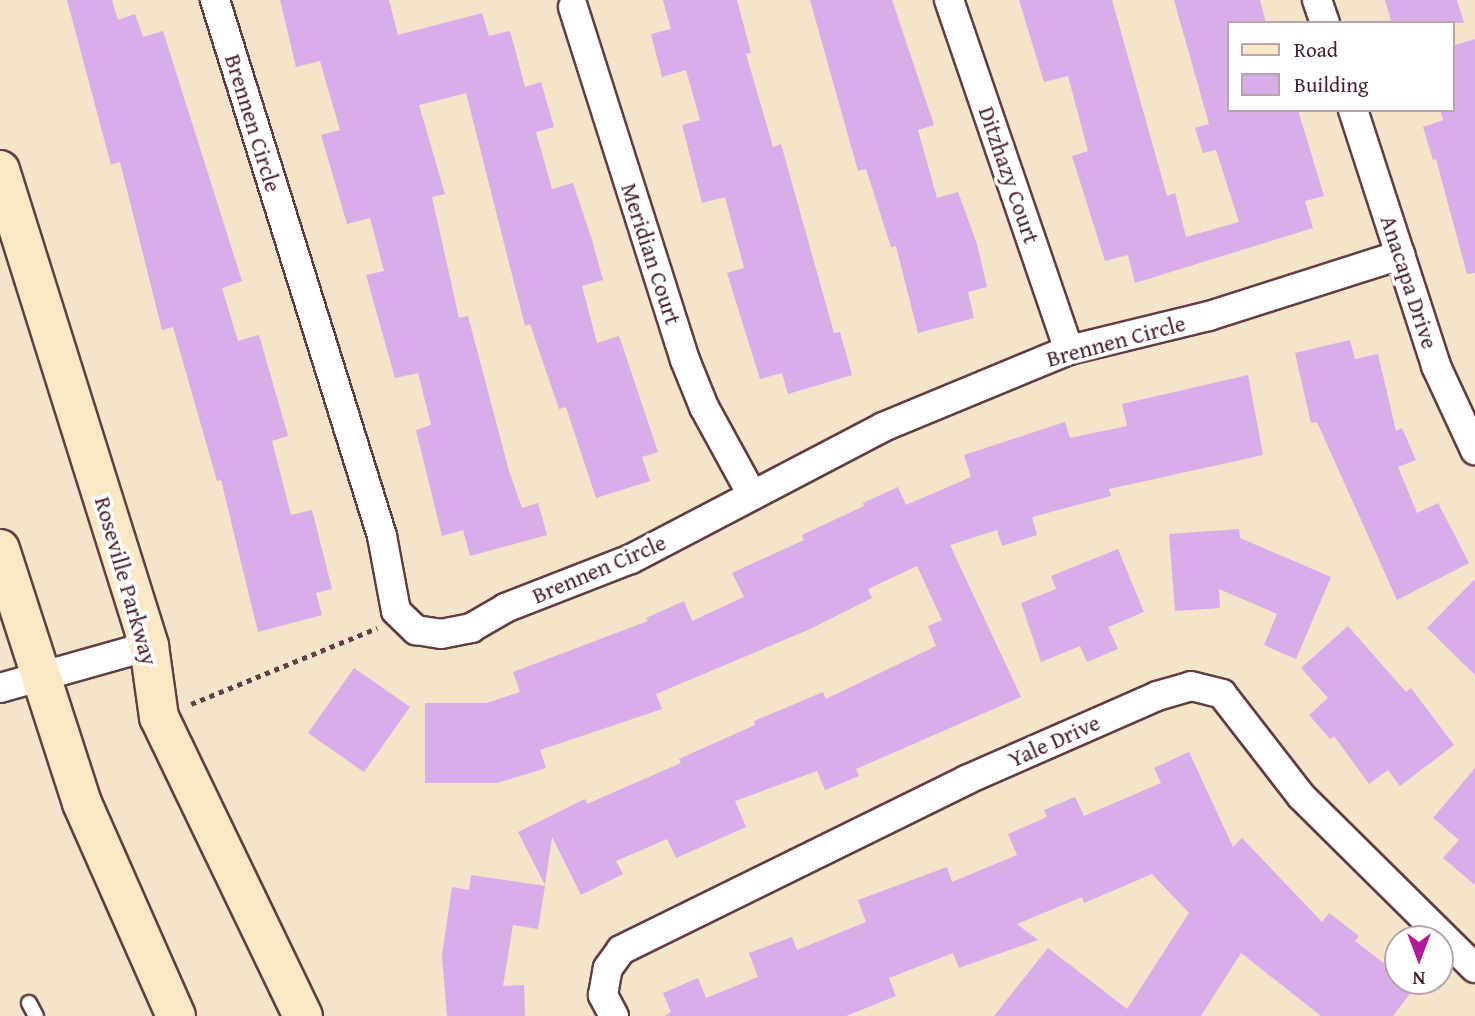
<!DOCTYPE html>
<style>
body{margin:0}
#map{position:relative;width:1475px;height:1016px;overflow:hidden;background:#f3e4ca;font-family:"Gentium Book Plus",serif}
div>[style]{position:absolute}
[style*='--x']{left:calc(var(--x)*1px);top:calc(var(--y)*1px);width:calc(var(--w)*1px);rotate:calc(var(--a)*1deg)}
.building>*{inset:0;background:#d9acea}
.path>*{height:4.5px;margin-top:-2.25px;transform-origin:0;background:repeating-linear-gradient(90deg,#633d43 0 5px,transparent 0 10px)}
.roads{filter:drop-shadow(2px 0 #633d43) drop-shadow(-2px 0 #633d43) drop-shadow(0 2px #633d43) drop-shadow(0 -2px #633d43)}
.lane>*{height:14px;margin:-7px;padding:0 7px;transform-origin:7px;border-radius:7px;background:#fff}
.street>*{height:28px;margin:-14px;padding:0 14px;transform-origin:14px;border-radius:14px;background:#fff}
.secondary>*{height:38px;margin:-19px;padding:0 19px;transform-origin:19px;border-radius:19px;background:#fae7c3}
span{translate:-50% -50%;white-space:nowrap;text-align:center;line-height:1.15;-webkit-text-stroke:7px #fff;paint-order:stroke}
.street-label{font-size:23px;color:#4a1f2b}
.legend{position:absolute;left:1227px;top:21px;width:228px;height:91px;box-sizing:border-box;background:#fff;border:2px solid #b7a5aa;margin:0;padding:9px 12px;list-style:none;font-size:21px;color:#4a1f2b}
.legend li{display:flex;align-items:center;gap:14px;height:35px}
.legend b{width:35px;border:2px solid #b7a5aa}
.north{position:absolute;left:1384px;top:925px;width:70px;height:70px;box-sizing:border-box;background:#fff;border:2px solid #b7a5aa;border-radius:50%;rotate:180deg;font-size:19px;font-weight:700;line-height:28px;text-align:center;color:#4a1f2b}
.north::after{content:'';display:block;margin:auto;width:24px;height:32px;background:#b5179e;clip-path:polygon(50% 0,100% 100%,50% 72%,0 100%)}
</style>
<div id="map">
<div class="building">
<i style="clip-path:polygon(67px 0,112px 0,118px 20px,135px 14px,143px 37px,163px 31px,242px 281px,222px 288px,238px 341px,259px 335px,288px 436px,272px 441px,291px 515px,312px 510px,332px 589px,316px 593px,322px 615px,258px 632px,221px 480px,217px 481px,173px 327px,162px 330px,120px 162px,111px 165px)"></i>
<i style="clip-path:polygon(280px 0,389px 0,398px 35px,482px 13px,489px 36px,510px 31px,525px 87px,541px 82px,554px 127px,536px 132px,552px 189px,573px 183px,592px 240px,603px 280px,582px 286px,597px 343px,619px 336px,658px 452px,642px 457px,650px 481px,596px 498px,566px 407px,559px 409px,530px 324px,525px 326px,466px 93px,419px 105px,445px 194px,432px 197px,459px 318px,468px 316px,509px 471px,522px 508px,538px 503px,547px 535px,470px 556px,463px 530px,442px 536px,416px 430px,431px 425px,418px 373px,395px 378px,366px 275px,384px 271px,370px 218px,347px 224px,321px 135px,340px 130px,326px 82px,320px 61px,296px 67px)"></i>
<i style="clip-path:polygon(663px 0,737px 0,751px 53px,746px 54px,773px 147px,781px 144px,834px 333px,840px 332px,852px 375px,788px 394px,782px 373px,760px 379px,727px 273px,744px 268px,725px 197px,702px 203px,682px 125px,700px 120px,686px 70px,662px 77px,651px 34px,671px 29px)"></i>
<i style="clip-path:polygon(810px 0,892px 0,934px 125px,918px 130px,937px 198px,958px 192px,977px 244px,987px 287px,968px 292px,974px 318px,918px 333px,896px 246px,891px 247px,866px 169px,858px 171px)"></i>
<i style="clip-path:polygon(1019px 0,1112px 0,1167px 196px,1175px 193px,1186px 237px,1239px 222px,1216px 150px,1203px 153px,1195px 128px,1209px 124px,1174px 0,1260px 0,1266px 23px,1228px 23px,1228px 110px,1298px 110px,1324px 196px,1305px 201px,1313px 228px,1135px 283px,1128px 255px,1105px 261px,1072px 156px,1088px 151px,1068px 76px,1044px 82px)"></i>
<i style="clip-path:polygon(1385px 0,1457px 0,1464px 23px,1392px 23px)"></i>
<i style="clip-path:polygon(1475px 39px,1475px 273px,1467px 274px,1436px 159px,1433px 160px,1423px 127px,1443px 120px,1440px 110px,1452px 110px,1452px 46px)"></i>
<i style="clip-path:polygon(1350px 340px,1355px 359px,1378px 354px,1396px 431px,1402px 428px,1416px 460px,1398px 467px,1417px 513px,1438px 503px,1469px 563px,1397px 600px,1317px 422px,1311px 423px,1295px 353px)"></i>
<i style="clip-path:polygon(1248px 375px,1263px 455px,1109px 489px,1111px 496px,1032px 517px,1037px 535px,1002px 546px,997px 530px,950px 545px,1021px 697px,856px 769px,859px 776px,825px 790px,817px 771px,735px 801px,746px 827px,676px 858px,667px 839px,616px 861px,623px 874px,581px 895px,552px 837px,545px 885px,518px 832px,585px 799px,587px 804px,681px 763px,679px 759px,755px 725px,754px 721px,823px 692px,826px 699px,936px 646px,928px 626px,942px 620px,917px 566px,868px 589px,872px 598px,808px 630px,656px 694px,662px 709px,540px 750px,546px 768px,497px 783px,425px 783px,425px 703px,487px 703px,520px 692px,513px 672px,648px 621px,646px 618px,684px 601px,692px 621px,744px 597px,732px 573px,804px 540px,802px 535px,864px 506px,863px 503px,898px 487px,906px 505px,971px 477px,964px 455px,1065px 422px,1070px 438px,1127px 426px,1122px 404px)"></i>
<i style="clip-path:polygon(1239px 529px,1240px 538px,1331px 577px,1296px 659px,1264px 645px,1277px 614px,1219px 589px,1220px 608px,1175px 611px,1169px 534px)"></i>
<i style="clip-path:polygon(1118px 549px,1144px 612px,1108px 627px,1118px 649px,1087px 662px,1080px 646px,1041px 662px,1021px 603px,1056px 589px,1051px 576px)"></i>
<i style="clip-path:polygon(1475px 579px,1475px 675px,1427px 628px)"></i>
<i style="clip-path:polygon(1348px 626px,1406px 692px,1411px 688px,1454px 745px,1400px 786px,1388px 770px,1369px 784px,1334px 736px,1330px 739px,1309px 715px,1328px 698px,1301px 668px)"></i>
<i style="clip-path:polygon(354px 668px,410px 707px,364px 772px,308px 733px)"></i>
<i style="clip-path:polygon(1189px 752px,1233px 847px,1242px 838px,1322px 922px,1329px 913px,1359px 936px,1355px 941px,1398px 974px,1398px 981px,1415px 987px,1393px 1016px,1321px 1016px,1241px 953px,1201px 1016px,994px 1016px,1048px 948px,1127px 1009px,1189px 913px,1152px 874px,1084px 903px,1082px 897px,1017px 924px,1038px 940px,959px 968px,953px 953px,889px 978px,896px 996px,846px 1016px,665px 1016px,671px 1012px,663px 993px,698px 978px,706px 998px,758px 977px,749px 953px,792px 937px,797px 950px,866px 922px,858px 900px,947px 867px,952px 882px,1017px 855px,1008px 834px,1047px 817px,1044px 810px,1075px 797px,1084px 816px,1161px 783px,1154px 768px)"></i>
<i style="clip-path:polygon(1475px 768px,1475px 885px,1443px 858px,1459px 840px,1433px 818px)"></i>
<i style="clip-path:polygon(471px 875px,545px 886px,538px 929px,513px 925px,503px 986px,524px 985px,525px 1016px,447px 1016px,442px 956px,452px 887px,469px 890px)"></i>
</div>
<div class="path">
<i style="--x:191;--y:704;--w:201;--a:-22.2"></i>
</div>
<div class="roads">
<div class="lane">
<i style="--x:29;--y:1003;--w:15;--a:62"></i>
</div>
<div class="street">
<i style="--x:215;--y:0;--w:561;--a:72.69"></i>
<i style="--x:382;--y:536;--w:76;--a:79.4"></i>
<i style="--x:396;--y:611;--w:28;--a:44"></i>
<i style="--x:416;--y:630;--w:25;--a:9"></i>
<i style="--x:441;--y:634;--w:31;--a:-11"></i>
<i style="--x:471;--y:628;--w:39;--a:-30"></i>
<i style="--x:505;--y:608;--w:135;--a:-21.3"></i>
<i style="--x:631;--y:559;--w:284;--a:-27.6"></i>
<i style="--x:883;--y:427;--w:201;--a:-22.5"></i>
<i style="--x:1069;--y:350;--w:144;--a:-13.7"></i>
<i style="--x:1209;--y:316;--w:201;--a:-17.7"></i>
<i style="--x:949;--y:0;--w:370;--a:71.1"></i>
<i style="--x:1317;--y:0;--w:24;--a:71"></i>
<i style="--x:573;--y:7;--w:370;--a:72.4"></i>
<i style="--x:685;--y:360;--w:51;--a:68"></i>
<i style="--x:704;--y:407;--w:98;--a:61.3"></i>
<i style="--x:1353;--y:110;--w:269;--a:72"></i>
<i style="--x:1436;--y:366;--w:93;--a:65.1"></i>
<i style="--x:0;--y:688;--w:155;--a:-15.7"></i>
<i style="--x:614;--y:1016;--w:24;--a:-118"></i>
<i style="--x:603;--y:995;--w:27;--a:-80"></i>
<i style="--x:608;--y:968;--w:22;--a:-54"></i>
<i style="--x:621;--y:950;--w:385;--a:-26.2"></i>
<i style="--x:966;--y:780;--w:209;--a:-23.7"></i>
<i style="--x:1157;--y:696;--w:35;--a:-16"></i>
<i style="--x:1191;--y:686;--w:32;--a:14"></i>
<i style="--x:1222;--y:694;--w:130;--a:52.2"></i>
<i style="--x:1302;--y:797;--w:243;--a:44.7"></i>
</div>
<div class="secondary">
<i style="--x:0;--y:170;--w:499;--a:72.6"></i>
<i style="--x:149;--y:646;--w:72;--a:82"></i>
<i style="--x:159;--y:717;--w:332;--a:64.3"></i>
<i style="--x:0;--y:549;--w:267;--a:72.1"></i>
<i style="--x:82;--y:803;--w:233;--a:66.2"></i>
</div>
</div>
<div class="street-label">
<span style="left:253px;top:123px;rotate:73deg">Brennen Circle</span>
<span style="left:1009px;top:175px;rotate:71deg">Ditzhazy Court</span>
<span style="left:651px;top:254px;rotate:72deg">Meridian Court</span>
<span style="left:1409px;top:282px;rotate:72deg">Anacapa Drive</span>
<span style="left:1116px;top:341px;rotate:-15deg">Brennen Circle</span>
<span style="left:599px;top:569px;rotate:-23deg">Brennen Circle</span>
<span style="left:126px;top:581px;rotate:74deg">Roseville Parkway</span>
<span style="left:1054px;top:741px;rotate:-24deg">Yale Drive</span>
</div>
<ul class="legend">
<li><b style="height:9px;background:#fae7c3"></b>Road</li>
<li><b style="height:19px;background:#d9acea"></b>Building</li>
</ul>
<div class="north">N</div>
</div>
